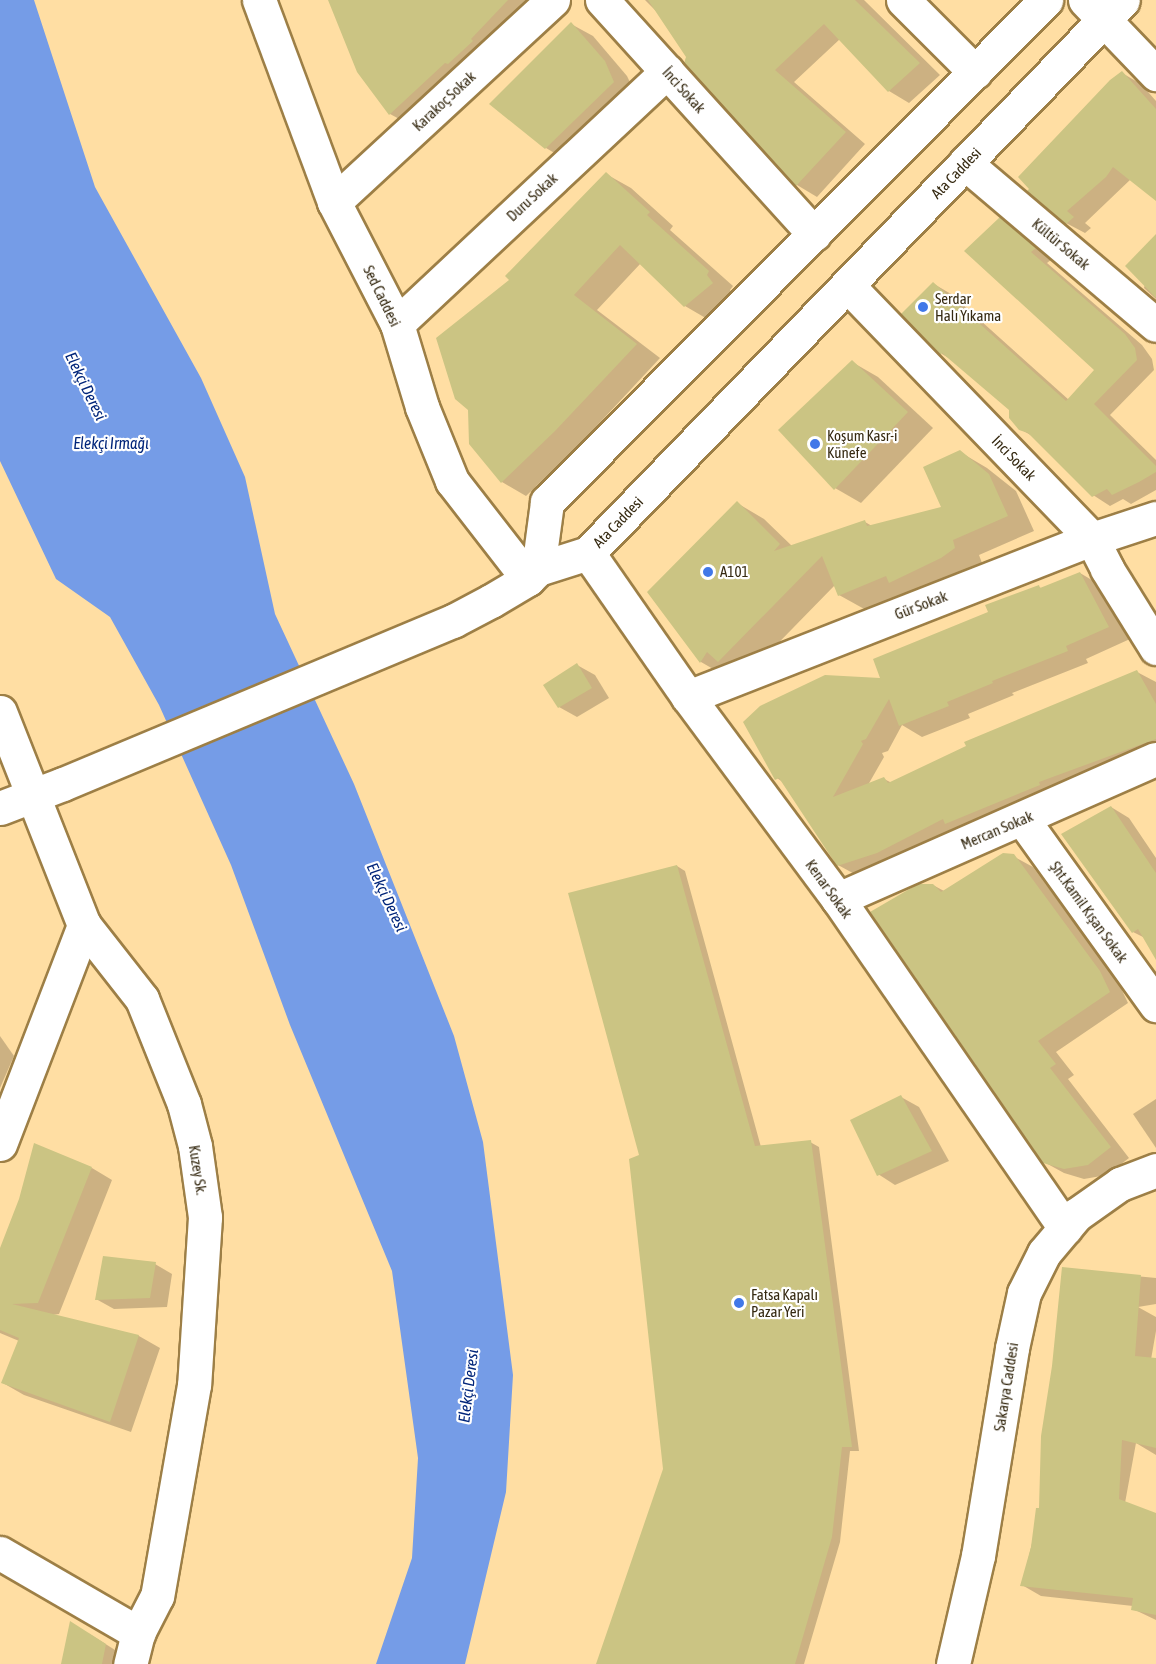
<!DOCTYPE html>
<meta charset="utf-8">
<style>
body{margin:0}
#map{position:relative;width:1156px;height:1664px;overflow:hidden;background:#ffdea3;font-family:"Asap Condensed",sans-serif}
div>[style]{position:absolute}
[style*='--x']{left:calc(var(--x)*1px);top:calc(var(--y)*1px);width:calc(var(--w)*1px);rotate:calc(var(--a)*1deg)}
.water>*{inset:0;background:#759ce7}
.shadow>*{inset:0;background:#0003}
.building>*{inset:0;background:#cbc483}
.roads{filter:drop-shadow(2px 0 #9d7f46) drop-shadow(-2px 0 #9d7f46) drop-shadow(0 2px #9d7f46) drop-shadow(0 -2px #9d7f46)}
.minor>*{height:33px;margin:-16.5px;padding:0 16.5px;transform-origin:16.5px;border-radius:16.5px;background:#fff}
.major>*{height:33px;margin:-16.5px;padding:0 16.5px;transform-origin:16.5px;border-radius:16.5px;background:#fff}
.dots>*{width:16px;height:16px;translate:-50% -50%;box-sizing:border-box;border:3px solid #fff;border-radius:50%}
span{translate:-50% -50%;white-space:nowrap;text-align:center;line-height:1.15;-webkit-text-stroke:4.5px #fff;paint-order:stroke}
.street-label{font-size:15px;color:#352911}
.poi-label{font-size:15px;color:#352911}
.left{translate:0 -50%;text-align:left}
.water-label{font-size:16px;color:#01257a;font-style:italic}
</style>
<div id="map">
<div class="water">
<i style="clip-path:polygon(0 0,34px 0,95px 187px,201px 378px,245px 477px,275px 614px,354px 784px,454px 1036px,483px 1142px,513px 1375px,506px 1492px,465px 1664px,376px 1664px,412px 1558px,418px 1458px,392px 1271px,290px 1025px,231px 865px,159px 705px,110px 617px,56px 579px,0 461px)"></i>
</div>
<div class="shadow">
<i style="clip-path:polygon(330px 0,544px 0,414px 127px,390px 114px)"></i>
<i style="clip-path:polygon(645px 0,864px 0,940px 75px,909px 103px,889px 91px,840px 39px,794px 82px,865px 144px,817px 197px,797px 185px,687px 57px,658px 13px)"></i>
<i style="clip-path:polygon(571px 24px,593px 36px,627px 76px,636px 95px,568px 161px,546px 148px)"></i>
<i style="clip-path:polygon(1122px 73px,1141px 84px,1156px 101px,1156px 199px,1131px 179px,1085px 223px,1091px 228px,1085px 233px,1066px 223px,1029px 191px)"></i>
<i style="clip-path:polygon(606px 174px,631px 188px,673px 226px,670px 230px,733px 286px,730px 290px,736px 298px,709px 320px,685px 306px,641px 263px,597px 310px,660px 358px,579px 445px,526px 496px,502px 482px,511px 280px)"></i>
<i style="clip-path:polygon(1000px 219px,1017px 229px,1052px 259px,1047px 263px,1142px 345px,1152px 359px,1154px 370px,1110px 415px,1156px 460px,1156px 490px,1131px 504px,1123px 499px,1110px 506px,1093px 495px,1034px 437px,1020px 429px,1010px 410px,954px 361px,942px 354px,934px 284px,951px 294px,1069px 400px,1096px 370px)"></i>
<i style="clip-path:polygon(1156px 237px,1156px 299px,1144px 288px)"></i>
<i style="clip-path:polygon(852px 362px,878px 377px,933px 428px,861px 503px,835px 488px)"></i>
<i style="clip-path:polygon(960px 452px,987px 468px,1016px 491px,1034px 531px,979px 555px,982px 563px,969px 573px,917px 597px,909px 592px,866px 610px,839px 595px,835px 585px,746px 676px,727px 677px,701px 662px,649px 592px,737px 503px,764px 519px,792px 546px,865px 522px,872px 526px,943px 508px)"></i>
<i style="clip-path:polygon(1080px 573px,1102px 586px,1130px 639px,1086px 659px,1088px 663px,1012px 693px,1014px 695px,968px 714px,970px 718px,922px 737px,902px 725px,888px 751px,882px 753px,884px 757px,868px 785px,884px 779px,892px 783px,1137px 672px,1156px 682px,1156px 759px,860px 877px,838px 865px,784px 783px,777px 778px,882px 679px,990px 612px,1039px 587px,1043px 589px)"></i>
<i style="clip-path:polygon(577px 665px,595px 675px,609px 698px,577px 717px,559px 707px,545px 686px)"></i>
<i style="clip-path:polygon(1111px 807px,1129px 818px,1156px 858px,1156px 957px,1145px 938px,1133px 932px)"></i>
<i style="clip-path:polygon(1013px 856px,1033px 867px,1119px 984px,1128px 1003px,1056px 1052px,1074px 1075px,1068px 1079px,1129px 1158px,1107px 1175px,1084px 1179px,1064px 1173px,1044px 1162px,933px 885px,944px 891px)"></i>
<i style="clip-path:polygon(677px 866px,685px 871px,761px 1147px,810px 1142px,819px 1147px,859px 1451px,850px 1451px,840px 1542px,804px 1664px,597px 1664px,664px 1469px,641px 1156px)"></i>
<i style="clip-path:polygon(0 1036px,14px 1056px,0 1088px)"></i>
<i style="clip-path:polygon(901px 1097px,919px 1107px,949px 1161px,895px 1185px,878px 1174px)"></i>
<i style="clip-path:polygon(1156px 1099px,1156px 1148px,1133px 1114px)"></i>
<i style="clip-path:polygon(92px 1168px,112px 1180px,59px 1314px,52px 1315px,139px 1336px,160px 1348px,131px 1432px,24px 1395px,3px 1383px,19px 1341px,0 1333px,0 1253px,20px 1199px)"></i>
<i style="clip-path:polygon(155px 1264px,172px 1274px,167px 1307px,114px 1309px,96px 1299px)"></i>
<i style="clip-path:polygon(1063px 1269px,1156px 1278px,1156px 1304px,1138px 1307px,1156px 1317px,1156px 1331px,1138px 1434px,1156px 1403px,1156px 1455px,1136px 1443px,1125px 1503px,1156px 1514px,1156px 1620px,1133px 1609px,1133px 1606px,1041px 1596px,1022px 1585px,1040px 1510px)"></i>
<i style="clip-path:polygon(88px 1633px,123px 1655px,121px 1664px,62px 1664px)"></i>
</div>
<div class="building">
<i style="clip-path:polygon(328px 0,508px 0,471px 39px,473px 41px,448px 64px,445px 63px,389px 115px,357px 72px)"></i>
<i style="clip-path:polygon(648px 0,855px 0,920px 63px,888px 92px,824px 24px,775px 70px,846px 132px,796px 186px,684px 63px,686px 57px)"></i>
<i style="clip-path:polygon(571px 22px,605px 61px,614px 82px,545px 149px,489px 104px)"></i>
<i style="clip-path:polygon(1122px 71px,1156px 109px,1156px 201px,1113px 167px,1106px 177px,1067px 211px,1074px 217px,1066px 224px,1027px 191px,1029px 189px,1018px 177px,1110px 80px)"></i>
<i style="clip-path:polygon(606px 172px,650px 212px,647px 215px,709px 271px,707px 275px,713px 283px,684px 307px,620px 245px,574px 295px,637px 344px,555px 431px,501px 483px,469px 444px,468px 410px,455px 399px,436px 338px,509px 280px,505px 276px)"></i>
<i style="clip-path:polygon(1000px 217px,1036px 248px,1031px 252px,1125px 334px,1135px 348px,1137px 360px,1094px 404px,1156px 466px,1156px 472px,1139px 482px,1112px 495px,1107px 489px,1092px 497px,1028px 433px,1019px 430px,1009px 418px,1009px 410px,942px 353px,941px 355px,901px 314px,933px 282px,1066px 401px,1094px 370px,964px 251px)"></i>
<i style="clip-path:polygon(1156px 234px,1156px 298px,1125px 266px)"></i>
<i style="clip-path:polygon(852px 360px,908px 412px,834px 490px,778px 430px)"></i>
<i style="clip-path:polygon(960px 450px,989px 474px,1008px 516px,953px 540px,955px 548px,941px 558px,889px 583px,886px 576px,838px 596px,822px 556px,718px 662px,707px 652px,700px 663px,647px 592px,737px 501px,780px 544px,774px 551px,865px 520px,867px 526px,941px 507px,923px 467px)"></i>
<i style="clip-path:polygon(1080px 572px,1109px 627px,1066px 646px,1068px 651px,992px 681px,993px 683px,947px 702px,949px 706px,899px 726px,889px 699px,866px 739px,861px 741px,863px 744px,833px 797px,884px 777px,888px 783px,966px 746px,964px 742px,1137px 670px,1156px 704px,1156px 739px,1039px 782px,1040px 785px,945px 824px,943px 819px,877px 853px,837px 866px,779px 778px,775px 780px,743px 722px,760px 706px,825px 675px,880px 678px,873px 659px,988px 612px,985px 605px,1039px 585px,1040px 588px)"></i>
<i style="clip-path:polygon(577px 663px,592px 688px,558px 708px,543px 685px)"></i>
<i style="clip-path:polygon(1111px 806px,1156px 873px,1156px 960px,1138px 929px,1132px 933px,1061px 834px)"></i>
<i style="clip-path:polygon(1003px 853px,1014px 854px,1100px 971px,1110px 992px,1038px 1041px,1056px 1064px,1050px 1068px,1111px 1147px,1088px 1165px,1064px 1169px,1043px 1163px,870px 912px,918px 884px,933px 884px,941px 892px)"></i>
<i style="clip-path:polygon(677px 865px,755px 1146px,811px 1140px,852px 1447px,842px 1447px,832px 1537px,795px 1664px,596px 1664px,663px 1469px,629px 1159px,639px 1155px,568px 893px)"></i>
<i style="clip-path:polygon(901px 1095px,932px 1151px,877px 1176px,850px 1120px)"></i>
<i style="clip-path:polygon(34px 1143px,92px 1167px,38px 1303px,12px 1304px,139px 1335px,110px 1422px,1px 1383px,19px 1338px,0 1330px,0 1248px,19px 1199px)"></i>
<i style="clip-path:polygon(103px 1256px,156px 1262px,150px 1298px,95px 1300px)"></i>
<i style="clip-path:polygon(1062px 1267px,1141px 1275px,1135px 1356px,1156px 1358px,1156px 1448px,1122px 1440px,1119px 1499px,1156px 1513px,1156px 1615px,1131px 1610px,1133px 1598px,1020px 1586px,1031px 1547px,1036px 1508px,1039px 1508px,1041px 1436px,1052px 1366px)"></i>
<i style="clip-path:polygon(70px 1621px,106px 1644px,102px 1664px,61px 1664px)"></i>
</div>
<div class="roads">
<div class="minor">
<i style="--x:259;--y:0;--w:215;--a:69.6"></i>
<i style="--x:334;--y:202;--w:137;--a:62.7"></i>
<i style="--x:397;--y:324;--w:87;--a:73.2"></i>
<i style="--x:422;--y:407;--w:80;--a:67.9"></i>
<i style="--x:452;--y:481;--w:124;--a:52.2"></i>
<i style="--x:602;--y:0;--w:316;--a:47.8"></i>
<i style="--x:903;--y:0;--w:102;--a:45"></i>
<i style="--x:1085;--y:0;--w:103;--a:46.2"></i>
<i style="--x:965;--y:163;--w:250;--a:40.3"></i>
<i style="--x:334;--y:202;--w:298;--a:-42.7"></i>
<i style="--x:847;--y:285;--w:353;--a:46"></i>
<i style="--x:1092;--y:539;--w:34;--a:63"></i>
<i style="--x:1107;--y:569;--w:93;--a:58.2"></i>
<i style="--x:397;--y:324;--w:370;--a:-43.1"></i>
<i style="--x:588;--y:553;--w:175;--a:55.2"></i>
<i style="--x:688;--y:697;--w:252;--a:53.4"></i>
<i style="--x:838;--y:899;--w:400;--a:55.4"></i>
<i style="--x:688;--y:697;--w:434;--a:-21.4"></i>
<i style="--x:1092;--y:539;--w:67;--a:-18.2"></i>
<i style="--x:0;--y:712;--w:229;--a:68.5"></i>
<i style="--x:84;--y:925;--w:94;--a:51.9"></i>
<i style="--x:142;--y:999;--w:113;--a:68.2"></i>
<i style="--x:184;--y:1104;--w:43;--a:75.3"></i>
<i style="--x:195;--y:1146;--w:72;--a:82"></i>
<i style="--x:205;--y:1217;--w:168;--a:93.7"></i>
<i style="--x:194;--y:1385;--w:214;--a:99.9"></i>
<i style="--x:157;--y:1596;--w:42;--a:117.2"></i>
<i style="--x:138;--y:1633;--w:32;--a:104"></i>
<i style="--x:1023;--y:820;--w:228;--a:54.3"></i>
<i style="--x:838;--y:899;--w:347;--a:-23.8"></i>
<i style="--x:0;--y:1144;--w:235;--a:-69"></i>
<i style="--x:0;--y:1553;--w:160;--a:30.1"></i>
<i style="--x:953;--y:1664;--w:111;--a:-77"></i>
<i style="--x:978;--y:1556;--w:211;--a:-80.7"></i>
<i style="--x:1012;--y:1348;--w:56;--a:-77.7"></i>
<i style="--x:1024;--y:1293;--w:45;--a:-63.4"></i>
<i style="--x:1044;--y:1253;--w:50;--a:-49.9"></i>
<i style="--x:1076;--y:1215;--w:54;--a:-35.2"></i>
<i style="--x:1120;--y:1184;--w:39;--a:-21"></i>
</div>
<div class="major">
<i style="--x:538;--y:569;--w:68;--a:-82.3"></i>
<i style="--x:547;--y:502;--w:708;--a:-45.17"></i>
<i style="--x:0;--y:808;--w:67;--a:-20.9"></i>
<i style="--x:63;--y:784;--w:423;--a:-22.7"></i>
<i style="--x:453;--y:621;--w:43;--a:-27.8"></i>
<i style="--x:491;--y:601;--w:43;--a:-30.7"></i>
<i style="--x:528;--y:579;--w:14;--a:-45"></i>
<i style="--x:538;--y:569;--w:52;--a:-17.7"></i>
<i style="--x:588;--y:553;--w:769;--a:-45.95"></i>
</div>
</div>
<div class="dots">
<i style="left:923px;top:307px;background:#4178e8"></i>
<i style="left:815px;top:444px;background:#4178e8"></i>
<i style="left:708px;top:572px;background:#4178e8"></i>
<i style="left:739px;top:1303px;background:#4178e8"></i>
</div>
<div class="street-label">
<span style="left:684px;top:90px;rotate:48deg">İnci Sokak</span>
<span style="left:444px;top:101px;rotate:-43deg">Karakoç Sokak</span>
<span style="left:956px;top:173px;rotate:-46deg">Ata Caddesi</span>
<span style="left:532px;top:197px;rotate:-43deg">Duru Sokak</span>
<span style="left:1061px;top:244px;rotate:40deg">Kültür Sokak</span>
<span style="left:382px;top:296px;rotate:64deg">Sed Caddesi</span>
<span style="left:1014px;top:458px;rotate:46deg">İnci Sokak</span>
<span style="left:618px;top:522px;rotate:-46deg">Ata Caddesi</span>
<span style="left:921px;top:605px;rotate:-21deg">Gür Sokak</span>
<span style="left:997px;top:830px;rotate:-23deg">Mercan Sokak</span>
<span style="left:829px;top:889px;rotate:54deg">Kenar Sokak</span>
<span style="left:1089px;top:912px;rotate:54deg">Şht.Kamil Kışan Sokak</span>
<span style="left:198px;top:1170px;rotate:81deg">Kuzey Sk.</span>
<span style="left:1006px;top:1387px;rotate:-81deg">Sakarya Caddesi</span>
</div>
<div class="poi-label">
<span class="left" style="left:935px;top:307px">Serdar<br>Halı Yıkama</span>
<span class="left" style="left:827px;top:444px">Koşum Kasr-i<br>Künefe</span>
<span class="left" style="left:720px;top:572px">A101</span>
<span class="left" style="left:751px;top:1303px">Fatsa Kapalı<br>Pazar Yeri</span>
</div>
<div class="water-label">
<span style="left:86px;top:386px;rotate:64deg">Elekçi Deresi</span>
<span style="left:111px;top:443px">Elekçi Irmağı</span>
<span style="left:387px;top:897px;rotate:65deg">Elekçi Deresi</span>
<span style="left:468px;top:1386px;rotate:-83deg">Elekçi Deresi</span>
</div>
</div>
